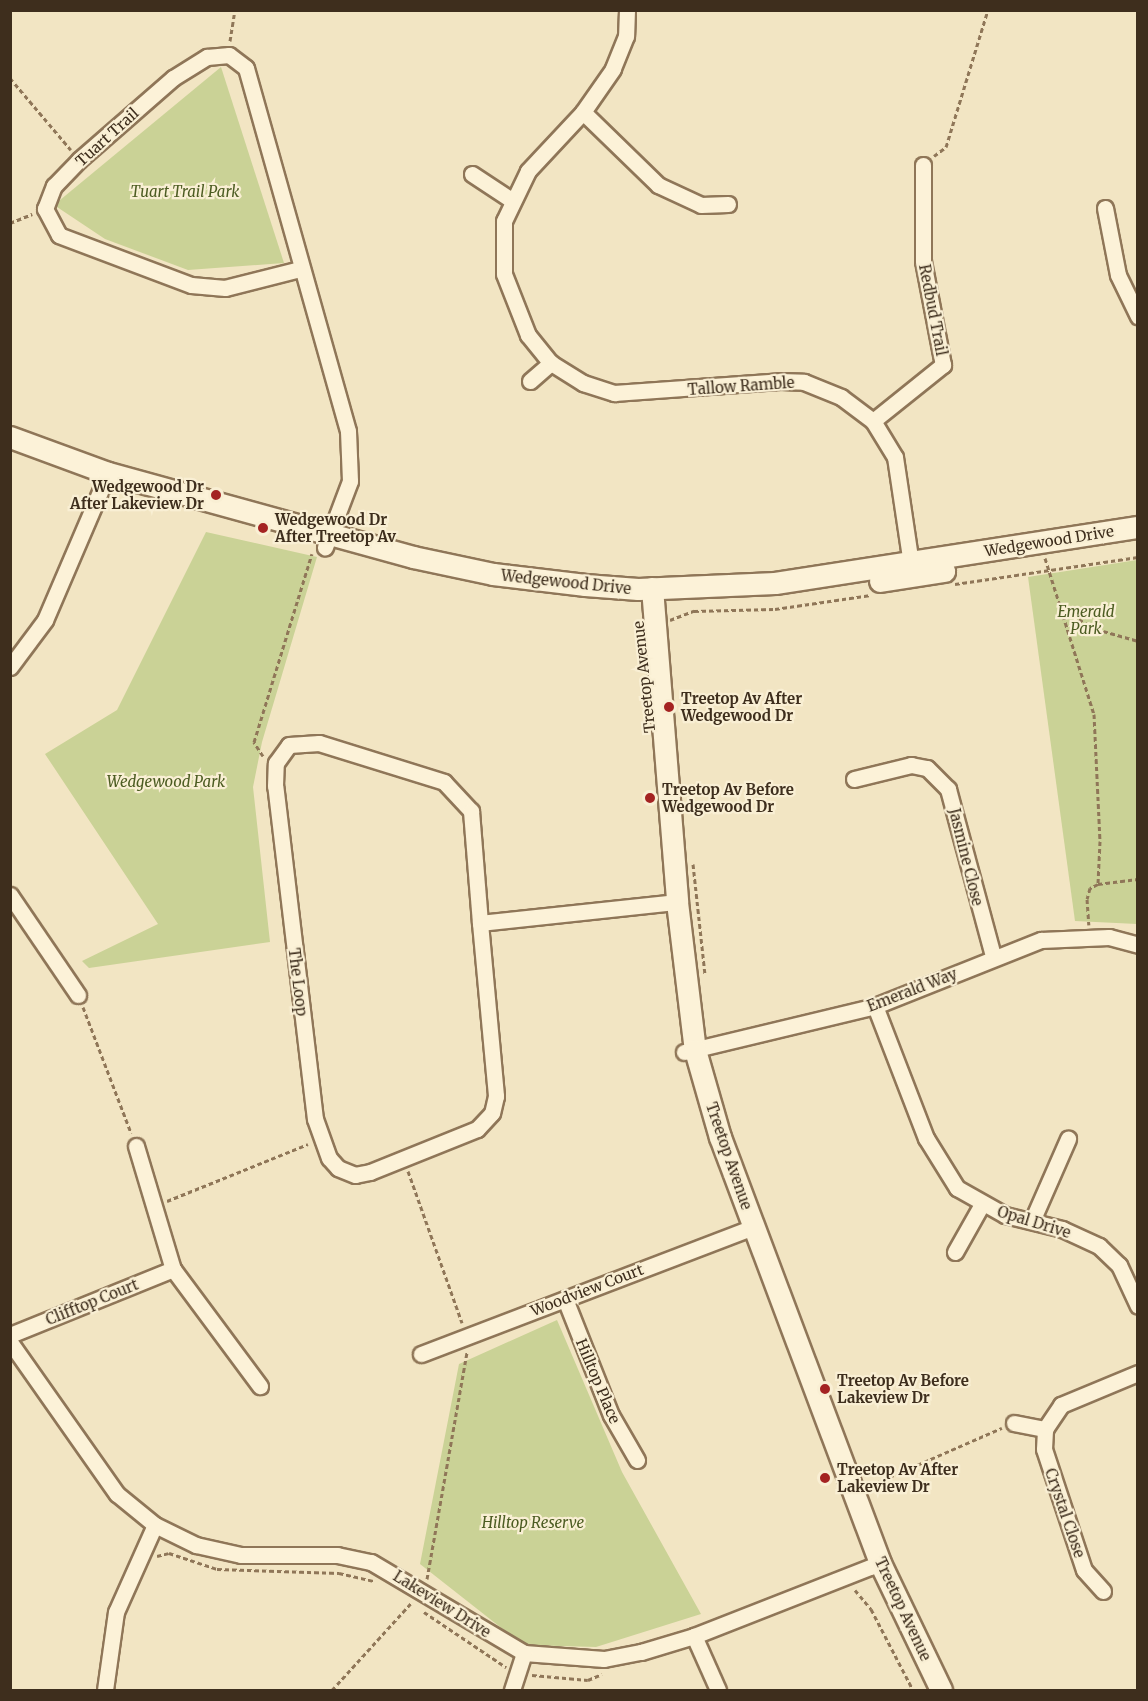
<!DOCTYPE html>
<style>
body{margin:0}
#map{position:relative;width:1148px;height:1701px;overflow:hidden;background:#f2e5c3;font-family:Merriweather,serif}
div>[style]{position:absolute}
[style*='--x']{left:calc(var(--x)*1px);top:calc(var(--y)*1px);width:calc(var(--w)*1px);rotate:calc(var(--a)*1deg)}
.green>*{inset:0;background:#cad296}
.path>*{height:3px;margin-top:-1.5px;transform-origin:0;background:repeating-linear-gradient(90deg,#8f7658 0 4.5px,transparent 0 7.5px)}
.roads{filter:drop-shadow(2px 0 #8f7658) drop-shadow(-2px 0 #8f7658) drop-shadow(0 2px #8f7658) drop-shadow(0 -2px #8f7658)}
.street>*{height:15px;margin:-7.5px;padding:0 7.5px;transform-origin:7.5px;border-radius:7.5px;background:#fcf2d8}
.secondary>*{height:21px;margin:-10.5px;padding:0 10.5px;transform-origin:10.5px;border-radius:10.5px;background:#fcf2d8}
.dots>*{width:16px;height:16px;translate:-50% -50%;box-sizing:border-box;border:3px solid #f9efd4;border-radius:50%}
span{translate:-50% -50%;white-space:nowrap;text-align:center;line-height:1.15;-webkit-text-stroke:4.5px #f9efd4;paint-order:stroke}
.street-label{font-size:15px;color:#3e2e1d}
.park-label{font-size:15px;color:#4c5c22;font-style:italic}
.poi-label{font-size:15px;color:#3e2e1d;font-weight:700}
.right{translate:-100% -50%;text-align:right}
.left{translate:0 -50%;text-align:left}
.frame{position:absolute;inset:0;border:12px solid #3e2e1d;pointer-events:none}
</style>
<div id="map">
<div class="green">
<i style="clip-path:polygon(221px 67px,284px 263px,188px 270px,105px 239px,54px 205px)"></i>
<i style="clip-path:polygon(206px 532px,317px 557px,262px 742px,253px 787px,270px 942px,89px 968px,82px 961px,158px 924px,45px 754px,117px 710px)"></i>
<i style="clip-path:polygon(1137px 560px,1137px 924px,1075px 921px,1028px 577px)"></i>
<i style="clip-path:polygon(557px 1320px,622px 1472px,701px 1614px,596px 1647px,523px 1645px,420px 1564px,459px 1364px)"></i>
</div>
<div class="path">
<i style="--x:230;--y:41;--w:31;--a:-81"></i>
<i style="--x:10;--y:78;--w:94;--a:49.7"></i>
<i style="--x:934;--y:156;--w:15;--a:-37"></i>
<i style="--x:946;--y:147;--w:143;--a:-73"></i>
<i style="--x:10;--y:223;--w:24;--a:-22"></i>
<i style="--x:1045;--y:558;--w:164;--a:72.6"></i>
<i style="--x:1094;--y:714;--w:127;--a:87.3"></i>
<i style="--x:1100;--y:841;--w:43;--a:92.7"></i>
<i style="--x:1098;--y:884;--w:9;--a:153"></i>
<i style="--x:1090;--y:888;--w:11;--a:105"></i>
<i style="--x:1087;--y:899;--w:26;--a:86"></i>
<i style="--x:955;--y:584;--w:185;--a:-8.4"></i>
<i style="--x:1059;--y:608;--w:43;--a:29.6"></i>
<i style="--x:1096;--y:629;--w:44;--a:15.9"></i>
<i style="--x:670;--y:620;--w:26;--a:-21"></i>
<i style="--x:694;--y:611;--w:81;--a:-1.4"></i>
<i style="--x:775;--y:609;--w:97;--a:-8.3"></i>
<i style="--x:263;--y:756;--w:17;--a:-123"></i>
<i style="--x:254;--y:742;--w:197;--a:-72.9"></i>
<i style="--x:693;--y:864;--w:111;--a:83.8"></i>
<i style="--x:1098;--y:884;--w:40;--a:-7.1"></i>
<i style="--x:83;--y:1007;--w:135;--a:69.1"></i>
<i style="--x:408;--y:1171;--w:161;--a:70.4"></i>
<i style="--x:167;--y:1201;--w:152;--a:-22"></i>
<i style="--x:869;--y:1486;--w:145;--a:-23.6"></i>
<i style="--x:157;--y:1556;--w:12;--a:-14"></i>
<i style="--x:169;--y:1553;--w:51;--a:18.4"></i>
<i style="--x:217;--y:1569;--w:122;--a:1.9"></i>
<i style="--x:339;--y:1573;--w:35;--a:13"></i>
<i style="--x:427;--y:1579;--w:230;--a:-80"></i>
<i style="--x:855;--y:1590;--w:25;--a:50"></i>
<i style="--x:871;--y:1609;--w:91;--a:62.6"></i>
<i style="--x:424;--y:1612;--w:99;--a:33.9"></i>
<i style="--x:532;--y:1675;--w:56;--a:5.1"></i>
<i style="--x:588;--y:1680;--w:15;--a:-23"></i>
<i style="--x:332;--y:1690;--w:119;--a:-47.7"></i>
</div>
<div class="roads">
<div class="street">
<i style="--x:627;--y:10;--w:26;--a:92"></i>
<i style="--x:626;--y:36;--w:35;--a:112"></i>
<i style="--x:613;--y:69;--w:52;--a:124.9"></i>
<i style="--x:583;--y:112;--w:81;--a:133"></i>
<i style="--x:528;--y:171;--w:55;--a:115.6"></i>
<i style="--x:504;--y:221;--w:53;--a:90"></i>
<i style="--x:504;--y:274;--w:66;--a:68.5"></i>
<i style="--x:528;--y:335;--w:36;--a:51"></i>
<i style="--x:551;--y:363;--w:38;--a:32"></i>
<i style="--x:583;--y:383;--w:33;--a:18"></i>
<i style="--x:614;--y:393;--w:166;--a:-4.1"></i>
<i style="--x:780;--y:381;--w:24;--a:2"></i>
<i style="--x:804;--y:382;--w:40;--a:22"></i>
<i style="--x:841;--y:397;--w:40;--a:37"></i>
<i style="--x:873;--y:421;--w:42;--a:58.6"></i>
<i style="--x:895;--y:457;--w:115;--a:81.5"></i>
<i style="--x:583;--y:112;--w:105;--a:44.2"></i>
<i style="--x:658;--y:185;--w:47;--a:24.9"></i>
<i style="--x:701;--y:205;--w:27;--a:-2"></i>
<i style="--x:472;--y:174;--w:49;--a:33.4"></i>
<i style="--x:1105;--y:208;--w:68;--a:79"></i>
<i style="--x:1118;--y:275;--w:46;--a:64"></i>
<i style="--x:300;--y:269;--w:77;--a:165.8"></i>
<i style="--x:225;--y:288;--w:34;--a:-175"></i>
<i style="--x:191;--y:285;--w:141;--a:-159.3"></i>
<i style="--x:59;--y:235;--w:30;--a:-118"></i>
<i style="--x:45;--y:209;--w:25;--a:-69"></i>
<i style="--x:54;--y:186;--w:36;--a:-46"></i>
<i style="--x:79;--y:160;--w:125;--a:-41.1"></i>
<i style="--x:173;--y:78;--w:40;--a:-32"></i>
<i style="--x:207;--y:57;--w:22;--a:-5"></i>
<i style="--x:229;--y:55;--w:21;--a:37"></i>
<i style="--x:246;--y:68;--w:377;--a:74.3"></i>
<i style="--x:348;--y:431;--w:50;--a:87.7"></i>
<i style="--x:350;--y:481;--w:71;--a:110.7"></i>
<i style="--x:530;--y:381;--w:28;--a:-41"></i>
<i style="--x:873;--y:421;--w:90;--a:-38.7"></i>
<i style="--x:943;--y:365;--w:106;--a:-100.9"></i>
<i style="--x:923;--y:261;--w:96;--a:-90"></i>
<i style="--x:10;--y:667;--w:59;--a:-53.3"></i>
<i style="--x:45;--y:620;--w:160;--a:-66.8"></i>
<i style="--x:854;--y:779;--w:59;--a:-13.8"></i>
<i style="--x:911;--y:765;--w:16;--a:11"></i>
<i style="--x:927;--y:768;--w:30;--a:45"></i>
<i style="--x:948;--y:789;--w:173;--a:74.9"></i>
<i style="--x:10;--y:895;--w:121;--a:55.8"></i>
<i style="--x:480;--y:923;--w:174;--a:84.7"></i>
<i style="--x:496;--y:1096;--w:17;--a:103"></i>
<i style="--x:492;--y:1113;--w:22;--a:133"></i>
<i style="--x:477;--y:1129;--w:115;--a:158.1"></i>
<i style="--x:370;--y:1172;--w:15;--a:169"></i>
<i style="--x:355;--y:1175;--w:18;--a:-158"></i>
<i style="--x:338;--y:1168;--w:13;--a:-132"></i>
<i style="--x:329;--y:1158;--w:41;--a:-109.7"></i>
<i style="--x:315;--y:1119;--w:335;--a:-96.8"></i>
<i style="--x:275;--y:786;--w:23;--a:-88"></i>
<i style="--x:276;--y:763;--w:22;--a:-54"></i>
<i style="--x:289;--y:745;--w:30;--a:-4"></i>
<i style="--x:319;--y:743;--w:131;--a:17.3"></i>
<i style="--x:444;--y:782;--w:40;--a:47"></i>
<i style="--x:471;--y:811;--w:112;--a:85.4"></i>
<i style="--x:480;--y:923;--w:198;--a:-6.1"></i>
<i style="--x:875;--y:1006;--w:142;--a:68.9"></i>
<i style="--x:926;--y:1138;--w:59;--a:58.2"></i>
<i style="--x:957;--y:1188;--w:55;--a:29.4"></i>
<i style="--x:1005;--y:1215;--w:59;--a:13.8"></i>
<i style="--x:1062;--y:1229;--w:41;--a:24.7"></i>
<i style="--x:1099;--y:1246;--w:28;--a:44"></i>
<i style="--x:1119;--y:1265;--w:45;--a:65.1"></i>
<i style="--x:684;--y:1052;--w:196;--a:-13.5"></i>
<i style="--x:875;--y:1006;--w:179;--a:-21.7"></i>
<i style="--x:1041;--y:940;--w:68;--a:-2.5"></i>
<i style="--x:1109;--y:937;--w:30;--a:15"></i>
<i style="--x:136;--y:1146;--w:128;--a:73.3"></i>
<i style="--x:173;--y:1269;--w:146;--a:53.4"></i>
<i style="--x:1032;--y:1221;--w:90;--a:-66.3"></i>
<i style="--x:955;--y:1252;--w:55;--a:-60.6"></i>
<i style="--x:565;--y:1299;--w:125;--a:68.4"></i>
<i style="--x:611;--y:1415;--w:52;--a:60"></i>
<i style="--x:10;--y:1335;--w:176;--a:-22"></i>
<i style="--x:10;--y:1342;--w:186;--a:54.9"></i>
<i style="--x:117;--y:1494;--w:49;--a:39.2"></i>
<i style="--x:155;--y:1525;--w:46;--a:26"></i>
<i style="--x:196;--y:1545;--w:46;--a:12.5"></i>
<i style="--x:241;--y:1555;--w:96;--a:0"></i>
<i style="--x:337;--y:1555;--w:35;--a:12"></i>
<i style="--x:371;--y:1562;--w:178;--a:30.7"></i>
<i style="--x:524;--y:1653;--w:80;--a:4.3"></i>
<i style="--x:604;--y:1659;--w:38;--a:-11"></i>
<i style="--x:641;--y:1652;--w:55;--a:-16.8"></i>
<i style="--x:694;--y:1636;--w:200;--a:-21.4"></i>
<i style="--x:421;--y:1354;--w:356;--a:-20.9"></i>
<i style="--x:1014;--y:1423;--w:32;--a:11"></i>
<i style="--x:1103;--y:1591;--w:28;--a:-132"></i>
<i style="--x:1084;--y:1570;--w:127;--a:-108.3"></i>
<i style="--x:1044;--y:1449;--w:20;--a:-87"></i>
<i style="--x:1045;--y:1429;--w:29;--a:-56"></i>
<i style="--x:1061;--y:1405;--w:83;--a:-22.6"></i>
<i style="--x:694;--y:1636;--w:59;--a:66"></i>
<i style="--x:105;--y:1690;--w:79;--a:-82"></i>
<i style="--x:116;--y:1612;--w:95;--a:-65.9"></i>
<i style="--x:512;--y:1690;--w:39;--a:-72"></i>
</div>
<div class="secondary">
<i style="--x:10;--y:437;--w:104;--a:20.2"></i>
<i style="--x:108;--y:473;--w:316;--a:15.4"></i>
<i style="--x:413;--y:557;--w:82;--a:12"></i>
<i style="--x:493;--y:574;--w:93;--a:6.8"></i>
<i style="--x:585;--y:585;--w:53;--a:4.3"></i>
<i style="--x:638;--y:589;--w:137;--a:-2.5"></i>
<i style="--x:775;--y:583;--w:367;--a:-8.8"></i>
<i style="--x:880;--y:581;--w:65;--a:-8.9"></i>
<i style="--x:652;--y:588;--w:315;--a:85.4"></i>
<i style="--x:677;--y:902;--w:149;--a:83.1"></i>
<i style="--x:695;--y:1050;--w:91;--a:74"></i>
<i style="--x:720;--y:1137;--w:455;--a:69.4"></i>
<i style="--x:880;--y:1563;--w:141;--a:64.3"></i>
</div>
</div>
<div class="dots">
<i style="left:216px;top:495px;background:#a42322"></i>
<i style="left:263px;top:528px;background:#a42322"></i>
<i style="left:669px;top:707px;background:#a42322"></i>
<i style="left:650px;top:798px;background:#a42322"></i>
<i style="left:825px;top:1389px;background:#a42322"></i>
<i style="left:825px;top:1478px;background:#a42322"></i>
</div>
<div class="street-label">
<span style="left:107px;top:137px;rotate:-42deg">Tuart Trail</span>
<span style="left:933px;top:310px;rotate:79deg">Redbud Trail</span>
<span style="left:741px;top:386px;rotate:-4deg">Tallow Ramble</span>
<span style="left:1049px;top:541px;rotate:-9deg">Wedgewood Drive</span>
<span style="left:566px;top:582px;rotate:6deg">Wedgewood Drive</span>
<span style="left:644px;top:677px;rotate:-96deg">Treetop Avenue</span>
<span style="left:966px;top:857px;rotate:76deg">Jasmine Close</span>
<span style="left:298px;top:982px;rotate:83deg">The Loop</span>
<span style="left:912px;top:990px;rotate:-21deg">Emerald Way</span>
<span style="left:729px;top:1156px;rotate:71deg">Treetop Avenue</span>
<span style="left:1034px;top:1222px;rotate:17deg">Opal Drive</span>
<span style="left:587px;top:1290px;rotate:-21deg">Woodview Court</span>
<span style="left:92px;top:1302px;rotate:-22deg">Clifftop Court</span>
<span style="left:598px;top:1381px;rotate:67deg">Hilltop Place</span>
<span style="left:1065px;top:1513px;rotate:71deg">Crystal Close</span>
<span style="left:442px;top:1604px;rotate:32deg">Lakeview Drive</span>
<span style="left:903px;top:1609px;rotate:65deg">Treetop Avenue</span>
</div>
<div class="park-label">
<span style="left:185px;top:192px">Tuart Trail Park</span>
<span style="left:1086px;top:620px">Emerald<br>Park</span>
<span style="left:166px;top:782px">Wedgewood Park</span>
<span style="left:533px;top:1523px">Hilltop Reserve</span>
</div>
<div class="poi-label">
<span class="right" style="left:204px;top:495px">Wedgewood Dr<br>After Lakeview Dr</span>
<span class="left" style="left:275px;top:528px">Wedgewood Dr<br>After Treetop Av</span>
<span class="left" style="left:681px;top:707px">Treetop Av After<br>Wedgewood Dr</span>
<span class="left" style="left:662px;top:798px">Treetop Av Before<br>Wedgewood Dr</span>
<span class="left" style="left:837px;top:1389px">Treetop Av Before<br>Lakeview Dr</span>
<span class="left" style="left:837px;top:1478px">Treetop Av After<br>Lakeview Dr</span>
</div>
<div class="frame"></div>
</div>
